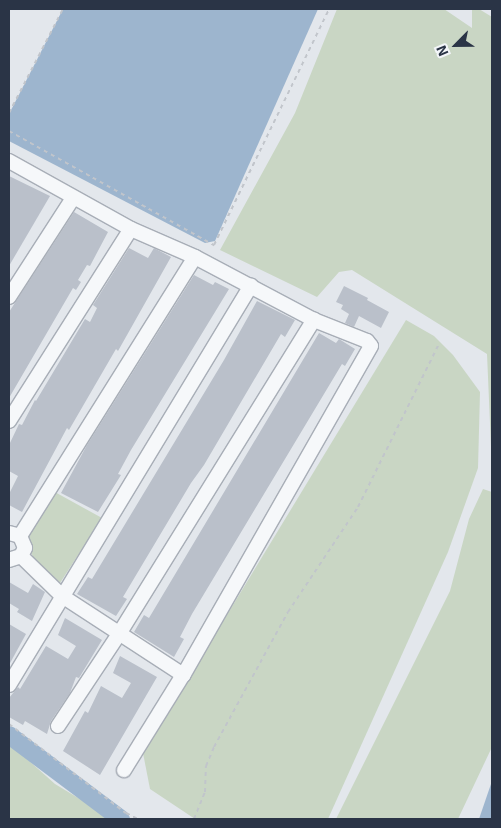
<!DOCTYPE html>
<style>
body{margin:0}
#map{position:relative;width:501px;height:828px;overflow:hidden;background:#e3e7ec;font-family:"Exo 2",sans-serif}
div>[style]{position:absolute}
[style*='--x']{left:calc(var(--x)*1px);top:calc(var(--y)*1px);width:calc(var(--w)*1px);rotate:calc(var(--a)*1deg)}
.green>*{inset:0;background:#c9d6c4}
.water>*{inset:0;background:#9db5ce}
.river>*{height:18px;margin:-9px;padding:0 9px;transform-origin:9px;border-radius:9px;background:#9db5ce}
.building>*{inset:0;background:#bac0ca}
.path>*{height:2px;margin-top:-1px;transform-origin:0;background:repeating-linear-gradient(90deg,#c1c5cb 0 4px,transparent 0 8px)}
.roads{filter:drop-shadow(1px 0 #a8aeb7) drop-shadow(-1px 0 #a8aeb7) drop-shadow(0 1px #a8aeb7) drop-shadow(0 -1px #a8aeb7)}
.minor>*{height:14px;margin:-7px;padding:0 7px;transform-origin:7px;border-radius:7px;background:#f6f8fa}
span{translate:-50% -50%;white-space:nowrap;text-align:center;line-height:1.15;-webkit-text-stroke:5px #f3f6f9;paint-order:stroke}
.frame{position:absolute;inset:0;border:10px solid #2a3446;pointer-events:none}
.north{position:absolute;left:431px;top:20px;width:50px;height:50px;-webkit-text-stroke:4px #f3f6f9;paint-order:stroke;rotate:247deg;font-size:14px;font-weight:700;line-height:20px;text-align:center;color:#2a3446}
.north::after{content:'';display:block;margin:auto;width:18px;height:22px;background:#2a3446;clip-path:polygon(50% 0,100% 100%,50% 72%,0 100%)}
</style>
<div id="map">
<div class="green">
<i style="clip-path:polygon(337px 9px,444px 9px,472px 28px,472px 9px,479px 9px,492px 17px,492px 470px,487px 354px,352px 270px,339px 272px,317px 297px,220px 250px,295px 113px)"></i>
<i style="clip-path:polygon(406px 320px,434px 336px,453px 355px,480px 392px,478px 468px,448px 552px,328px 819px,195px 819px,150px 789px,143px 753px)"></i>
<i style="clip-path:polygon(483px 489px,492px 492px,492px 747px,458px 819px,336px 819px,450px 591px,469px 519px)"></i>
<i style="clip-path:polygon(53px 491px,102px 518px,60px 583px,36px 564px,31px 552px,28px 534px)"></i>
<i style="clip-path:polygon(9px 743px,55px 784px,113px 819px,9px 819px)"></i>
</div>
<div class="water">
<i style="clip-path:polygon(63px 9px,318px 9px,215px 241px,205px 243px,9px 141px,9px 114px)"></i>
<i style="clip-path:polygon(492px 781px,492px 819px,479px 819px)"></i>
</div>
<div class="river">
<i style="--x:9;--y:735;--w:140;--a:36.9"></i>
</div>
<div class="building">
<i style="clip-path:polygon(9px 176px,50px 196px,9px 266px)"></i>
<i style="clip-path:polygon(74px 212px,108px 232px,90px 266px,87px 265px,78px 280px,81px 282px,76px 290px,73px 288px,9px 398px,9px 312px)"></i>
<i style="clip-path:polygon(129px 248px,148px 258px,154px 248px,171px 257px,118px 351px,116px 349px,69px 430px,67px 428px,22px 512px,9px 505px,9px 494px,18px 476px,9px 471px,9px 445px,19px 424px,22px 425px,35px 400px,36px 401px,85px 319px,90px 322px,97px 308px,93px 305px)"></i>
<i style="clip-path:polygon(194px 275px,213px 285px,215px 282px,229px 289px,131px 450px,118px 474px,121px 475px,98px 512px,61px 493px,87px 445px)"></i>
<i style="clip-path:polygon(344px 286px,368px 298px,367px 300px,389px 312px,381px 328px,359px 316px,354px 327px,345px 323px,349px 314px,341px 309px,343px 305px,336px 302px)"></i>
<i style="clip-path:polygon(257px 301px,295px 320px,285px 337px,281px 334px,204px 465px,191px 483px,123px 597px,127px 599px,116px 616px,77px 594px,88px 577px,92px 579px,224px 360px)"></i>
<i style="clip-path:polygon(319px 333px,336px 343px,339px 339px,355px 349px,345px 366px,342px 364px,192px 614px,180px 637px,184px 639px,174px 657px,134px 632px,144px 615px,149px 618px)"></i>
<i style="clip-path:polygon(9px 582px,28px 593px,33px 584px,45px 592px,32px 621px,17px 612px,19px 609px,9px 603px)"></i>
<i style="clip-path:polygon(65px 618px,102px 640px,79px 678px,76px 677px,70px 693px,51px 721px,47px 734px,25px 721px,23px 725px,9px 717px,9px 698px,18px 687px,20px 689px,46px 646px,68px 659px,76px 646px,58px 635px)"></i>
<i style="clip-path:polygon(9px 624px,26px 634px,9px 665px)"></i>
<i style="clip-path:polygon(120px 656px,157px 677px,100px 775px,63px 751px,85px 711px,88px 713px,101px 686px,122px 698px,131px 683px,113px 673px)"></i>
</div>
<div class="path">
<i style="--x:9;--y:113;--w:117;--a:-62.6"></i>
<i style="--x:9;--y:131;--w:235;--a:29.1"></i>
<i style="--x:214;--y:245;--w:263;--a:-64"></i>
<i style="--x:9;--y:724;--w:147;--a:37.3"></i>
<i style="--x:126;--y:813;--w:13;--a:27"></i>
<i style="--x:194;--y:819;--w:29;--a:-68"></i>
<i style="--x:205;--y:792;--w:26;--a:-88"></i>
<i style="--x:206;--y:766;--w:21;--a:-67"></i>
<i style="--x:214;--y:747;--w:154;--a:-61.3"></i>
<i style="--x:288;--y:612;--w:126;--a:-56.3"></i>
<i style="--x:358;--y:507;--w:180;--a:-63.6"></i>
</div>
<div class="roads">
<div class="minor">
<i style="--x:9;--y:161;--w:140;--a:29.1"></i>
<i style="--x:131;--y:229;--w:70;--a:23.6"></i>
<i style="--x:195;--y:257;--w:135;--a:27.9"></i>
<i style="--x:314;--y:320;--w:57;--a:21.6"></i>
<i style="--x:367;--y:341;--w:6;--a:51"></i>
<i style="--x:371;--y:346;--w:379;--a:119.7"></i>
<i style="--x:183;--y:675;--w:112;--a:121.8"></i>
<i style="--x:9;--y:297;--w:118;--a:-57.1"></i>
<i style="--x:9;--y:421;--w:227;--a:-57.6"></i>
<i style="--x:9;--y:533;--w:11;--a:15"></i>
<i style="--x:20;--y:536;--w:13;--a:67"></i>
<i style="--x:25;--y:548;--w:9;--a:117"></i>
<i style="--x:21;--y:556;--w:13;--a:162"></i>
<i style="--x:20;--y:536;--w:329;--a:-57.9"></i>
<i style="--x:21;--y:556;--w:57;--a:44.3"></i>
<i style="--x:62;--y:596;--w:145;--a:33.1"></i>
<i style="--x:9;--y:685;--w:467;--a:-58.8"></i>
<i style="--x:58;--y:726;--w:110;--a:-56.5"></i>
<i style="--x:119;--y:634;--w:370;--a:-58.2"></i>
</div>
</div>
<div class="frame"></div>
<div class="north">N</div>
</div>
